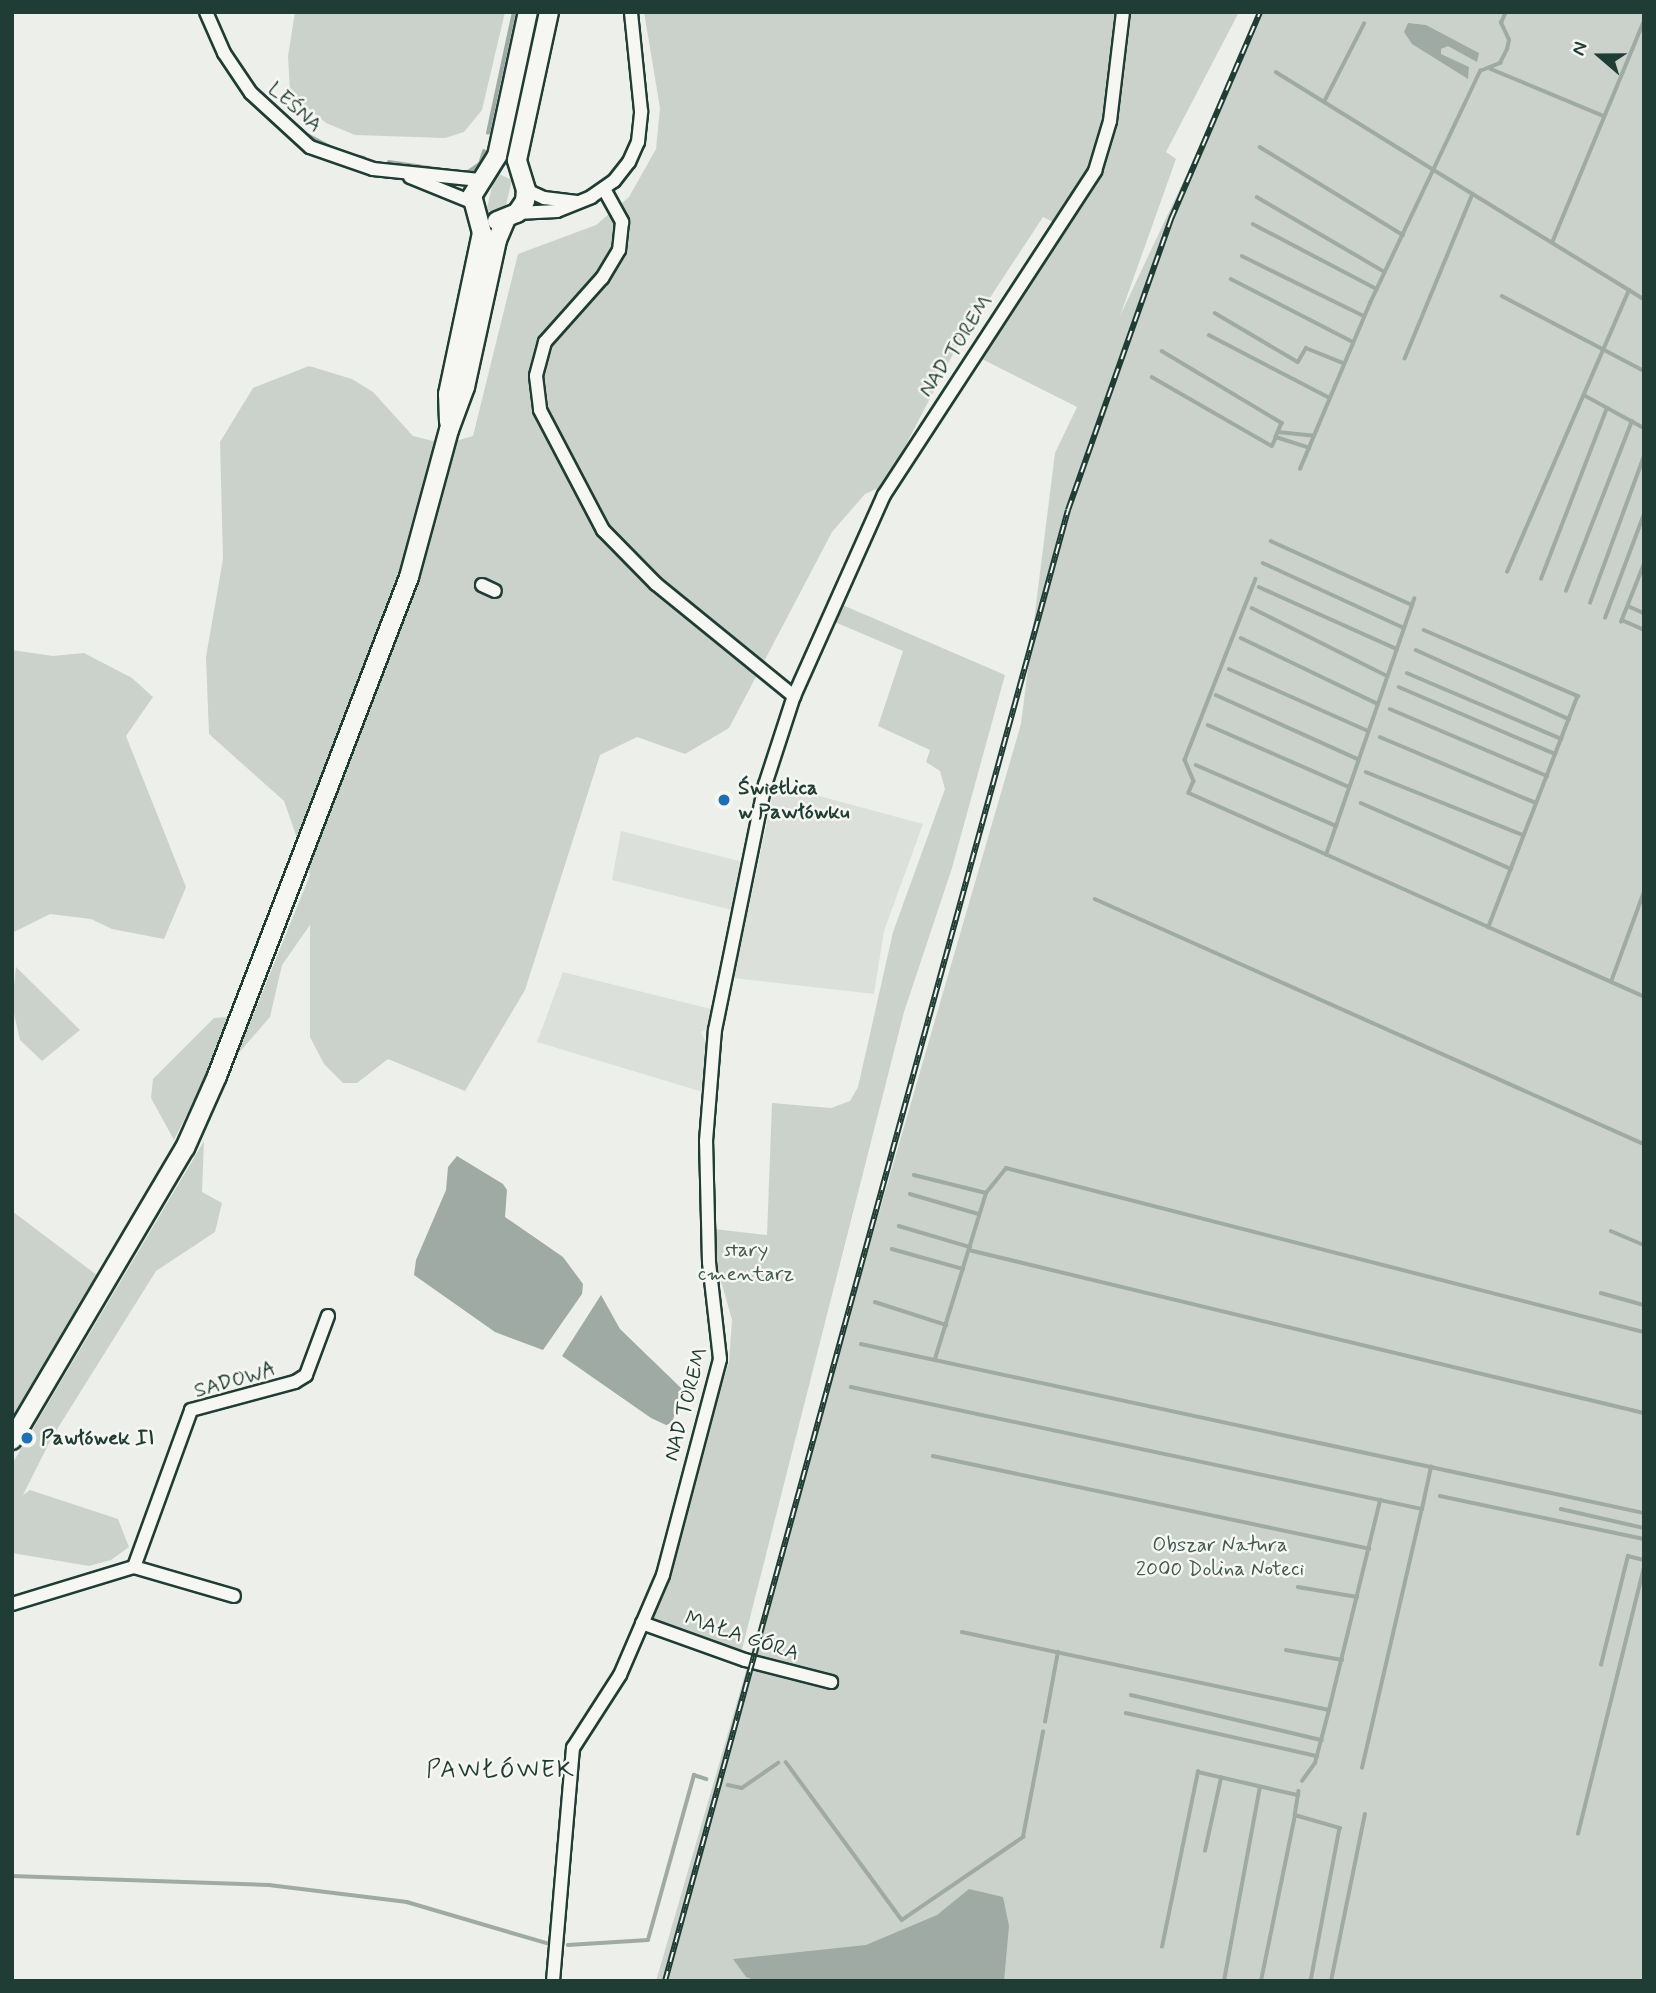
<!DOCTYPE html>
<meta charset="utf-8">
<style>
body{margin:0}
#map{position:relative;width:1656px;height:1993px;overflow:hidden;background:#edefea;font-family:Mynerve,sans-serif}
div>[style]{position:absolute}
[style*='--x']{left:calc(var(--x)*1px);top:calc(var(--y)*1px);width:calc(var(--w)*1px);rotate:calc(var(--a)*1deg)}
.built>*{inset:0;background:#dce0db}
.green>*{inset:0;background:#cbd2cc}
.water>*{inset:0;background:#9faaa4}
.stream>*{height:3.5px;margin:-1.75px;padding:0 1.75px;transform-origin:1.75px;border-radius:1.75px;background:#9faaa4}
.roads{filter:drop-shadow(2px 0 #1f3d34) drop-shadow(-2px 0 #1f3d34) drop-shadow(0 2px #1f3d34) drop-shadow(0 -2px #1f3d34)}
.minor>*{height:12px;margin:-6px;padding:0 6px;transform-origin:6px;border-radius:6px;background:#f6f6f2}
.highway>*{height:18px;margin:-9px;padding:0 9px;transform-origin:9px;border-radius:9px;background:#f6f6f2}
.rail>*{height:6px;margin-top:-3px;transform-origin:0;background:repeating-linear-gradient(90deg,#f6f6f2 0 10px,#1f3d34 0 20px);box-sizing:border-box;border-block:2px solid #1f3d34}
.dots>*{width:19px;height:19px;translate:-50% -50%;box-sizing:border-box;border:4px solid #f6f6f2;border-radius:50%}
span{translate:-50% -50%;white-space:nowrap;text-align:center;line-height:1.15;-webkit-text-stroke:5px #f6f6f2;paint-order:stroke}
.street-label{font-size:21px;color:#1f3d34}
.poi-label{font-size:21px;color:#1f3d34;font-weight:700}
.left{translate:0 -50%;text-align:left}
.park-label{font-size:21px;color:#415b52}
.quarter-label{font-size:24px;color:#1f3d34;letter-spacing:2px}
.frame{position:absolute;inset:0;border:14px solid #1f3d34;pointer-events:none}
.north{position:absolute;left:1565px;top:21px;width:70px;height:70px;-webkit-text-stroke:5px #f6f6f2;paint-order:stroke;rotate:290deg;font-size:19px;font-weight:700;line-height:28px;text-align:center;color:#1f3d34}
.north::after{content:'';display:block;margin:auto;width:24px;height:32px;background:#1f3d34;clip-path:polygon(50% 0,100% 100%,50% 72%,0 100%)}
</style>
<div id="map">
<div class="built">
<i style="clip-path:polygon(775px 784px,923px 824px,884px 931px,874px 994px,734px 978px)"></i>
<i style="clip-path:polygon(621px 831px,743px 862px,732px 910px,612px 880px)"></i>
<i style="clip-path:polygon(563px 972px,711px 1009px,711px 1027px,701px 1032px,709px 1048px,703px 1092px,537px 1042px)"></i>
</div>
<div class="green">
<i style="clip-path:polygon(295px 12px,505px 12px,482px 110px,464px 132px,445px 138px,355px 135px,326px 123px,290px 93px,288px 56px)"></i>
<i style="clip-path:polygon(644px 12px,1239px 12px,1166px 152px,1176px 159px,1120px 316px,1263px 12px,1644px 12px,1644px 1981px,656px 1981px,1021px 724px,1055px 453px,1077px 407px,982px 359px,1066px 228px,1043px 217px,953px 354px,885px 485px,865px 494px,832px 532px,729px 728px,685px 754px,637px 737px,600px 755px,525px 990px,465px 1091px,388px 1059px,357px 1083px,343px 1083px,324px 1064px,310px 1037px,310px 925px,282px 965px,270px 1017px,237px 1055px,310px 875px,284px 801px,209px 734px,206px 657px,223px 559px,220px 442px,253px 388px,309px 366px,352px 379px,373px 392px,413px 436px,445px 444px,473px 436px,518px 254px,596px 225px,629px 197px,656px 149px,660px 108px)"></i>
<i style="clip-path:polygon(499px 174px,512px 180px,505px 209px,494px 216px,486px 212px,493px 182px)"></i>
<i style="clip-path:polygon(838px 603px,1005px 675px,952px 868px,904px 1012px,741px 1653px,649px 1619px,664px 1589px,691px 1480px,729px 1362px,732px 1320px,716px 1263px,714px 1229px,767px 1235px,772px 1103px,831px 1108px,850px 1101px,858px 1087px,893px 932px,945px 789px,940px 771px,926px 762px,930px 750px,878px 726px,903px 651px,830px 620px)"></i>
<i style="clip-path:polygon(12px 650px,53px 656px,84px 653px,132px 678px,153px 697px,126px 736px,186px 887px,164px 939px,112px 929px,91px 919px,50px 914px,12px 933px)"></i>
<i style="clip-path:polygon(16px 967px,80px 1030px,42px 1061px,20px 1040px,12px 1005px)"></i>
<i style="clip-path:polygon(228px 1017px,210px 1068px,174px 1140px,151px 1098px,153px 1079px,214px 1018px)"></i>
<i style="clip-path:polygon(204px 1141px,202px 1192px,222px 1203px,215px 1232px,156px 1271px,51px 1439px,23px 1495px,30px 1490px,118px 1519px,129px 1547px,111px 1560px,89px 1566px,12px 1553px,12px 1464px)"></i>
<i style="clip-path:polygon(12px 1211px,98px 1276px,12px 1419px)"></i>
</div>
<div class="water">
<i style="clip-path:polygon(1408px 23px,1426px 25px,1479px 53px,1477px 62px,1448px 46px,1441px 49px,1441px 54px,1469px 67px,1468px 79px,1412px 44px,1404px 32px)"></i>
<i style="clip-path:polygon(457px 1156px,503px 1184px,507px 1190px,505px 1217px,563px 1257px,583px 1284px,582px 1294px,543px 1350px,495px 1332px,414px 1275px,416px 1260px,446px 1190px,448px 1167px)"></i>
<i style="clip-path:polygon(601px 1295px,620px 1329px,682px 1389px,672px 1423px,666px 1425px,651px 1418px,562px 1356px)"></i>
<i style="clip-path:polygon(969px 1889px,1003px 1897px,1009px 1926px,1004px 1981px,757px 1981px,746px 1977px,733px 1959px,866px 1945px,937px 1915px)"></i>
</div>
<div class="stream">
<i style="--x:1491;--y:69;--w:122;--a:22.6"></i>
<i style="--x:1276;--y:72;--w:232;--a:31.8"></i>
<i style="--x:1473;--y:194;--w:178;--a:112.4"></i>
<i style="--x:1324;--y:102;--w:88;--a:-62.9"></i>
<i style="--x:302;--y:132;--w:34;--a:28"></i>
<i style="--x:488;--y:133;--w:124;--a:-77.9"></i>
<i style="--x:1260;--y:147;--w:168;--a:31.6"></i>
<i style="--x:349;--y:155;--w:15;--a:11"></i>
<i style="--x:389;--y:162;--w:61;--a:8.5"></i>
<i style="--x:467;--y:173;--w:16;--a:-35"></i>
<i style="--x:480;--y:164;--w:13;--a:-72"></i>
<i style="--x:1473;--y:194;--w:201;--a:31.6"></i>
<i style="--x:1257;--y:197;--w:148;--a:30.4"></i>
<i style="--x:1253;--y:224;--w:140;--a:27.7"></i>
<i style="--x:1552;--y:243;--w:240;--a:-67.5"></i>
<i style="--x:1242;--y:256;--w:136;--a:26.2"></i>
<i style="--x:1231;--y:279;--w:137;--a:27.3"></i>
<i style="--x:1502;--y:296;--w:161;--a:27.8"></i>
<i style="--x:1215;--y:313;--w:96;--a:30.6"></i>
<i style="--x:1298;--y:362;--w:16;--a:-60"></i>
<i style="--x:1306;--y:348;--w:40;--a:22"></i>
<i style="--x:1209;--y:335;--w:136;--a:27.5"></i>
<i style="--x:1162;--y:351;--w:140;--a:31"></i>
<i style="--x:1282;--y:423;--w:15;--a:113"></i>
<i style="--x:1152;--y:377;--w:138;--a:29.9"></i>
<i style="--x:1272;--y:446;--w:10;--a:-66"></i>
<i style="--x:1276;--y:437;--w:35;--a:18"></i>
<i style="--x:1584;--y:395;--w:68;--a:28.8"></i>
<i style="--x:1278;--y:432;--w:36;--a:6"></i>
<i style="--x:1300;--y:469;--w:180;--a:-67.1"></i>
<i style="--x:1370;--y:303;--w:257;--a:-64.6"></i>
<i style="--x:1480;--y:71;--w:22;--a:-22"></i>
<i style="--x:1500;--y:63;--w:16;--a:-63"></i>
<i style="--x:1507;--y:49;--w:9;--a:-77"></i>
<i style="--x:1509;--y:40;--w:19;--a:-115"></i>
<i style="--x:1501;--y:23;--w:12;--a:-66"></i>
<i style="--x:1271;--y:541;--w:155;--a:24.4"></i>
<i style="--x:1263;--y:563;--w:155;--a:24.7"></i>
<i style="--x:1507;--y:572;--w:307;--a:-66.6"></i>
<i style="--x:1256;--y:579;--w:194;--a:111.4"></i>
<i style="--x:1185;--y:760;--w:23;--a:67"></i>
<i style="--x:1194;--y:781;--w:13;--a:113"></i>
<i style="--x:1189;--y:793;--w:499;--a:24.1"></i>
<i style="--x:1541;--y:579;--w:183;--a:-68.9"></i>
<i style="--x:1259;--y:587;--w:151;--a:24.2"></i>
<i style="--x:1566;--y:591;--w:182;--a:-68.8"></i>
<i style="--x:1590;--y:603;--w:157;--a:-69.8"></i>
<i style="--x:1628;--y:606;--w:17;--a:24"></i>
<i style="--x:1252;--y:608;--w:151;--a:26.7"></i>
<i style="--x:1605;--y:618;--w:111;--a:-69.4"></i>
<i style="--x:1622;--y:620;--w:24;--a:24"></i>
<i style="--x:1621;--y:622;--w:62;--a:-68.4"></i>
<i style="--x:1424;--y:630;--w:168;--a:23.2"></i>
<i style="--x:1578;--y:696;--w:248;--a:111.1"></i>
<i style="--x:1241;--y:638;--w:152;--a:25.7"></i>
<i style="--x:1416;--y:650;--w:168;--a:24.3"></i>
<i style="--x:1229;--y:669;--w:152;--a:24"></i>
<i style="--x:1407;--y:673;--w:168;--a:23.1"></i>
<i style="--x:1399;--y:687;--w:170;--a:23.2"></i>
<i style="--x:1216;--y:695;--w:156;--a:24.3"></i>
<i style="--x:1390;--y:709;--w:171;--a:23.1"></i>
<i style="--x:1208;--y:725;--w:154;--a:23.7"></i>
<i style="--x:1380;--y:737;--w:169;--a:22.9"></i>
<i style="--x:1196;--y:765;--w:153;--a:23.5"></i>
<i style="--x:1366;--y:772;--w:169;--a:21.9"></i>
<i style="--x:1361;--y:803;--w:164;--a:23.7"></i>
<i style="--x:1326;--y:855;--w:271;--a:-71"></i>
<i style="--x:1095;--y:899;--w:601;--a:24.05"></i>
<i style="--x:1611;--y:982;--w:96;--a:-69.9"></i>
<i style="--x:914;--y:1175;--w:74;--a:14"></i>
<i style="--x:910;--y:1194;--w:72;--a:16.2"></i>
<i style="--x:899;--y:1226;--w:74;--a:16.5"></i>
<i style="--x:1611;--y:1231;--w:36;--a:23"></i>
<i style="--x:892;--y:1249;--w:74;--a:15.7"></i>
<i style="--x:969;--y:1250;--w:694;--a:13.58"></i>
<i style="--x:1601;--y:1293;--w:45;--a:15.6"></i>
<i style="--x:875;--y:1302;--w:75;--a:17.9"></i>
<i style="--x:861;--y:1344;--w:801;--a:12.18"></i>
<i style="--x:935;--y:1359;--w:174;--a:-72.9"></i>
<i style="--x:986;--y:1193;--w:32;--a:-51"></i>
<i style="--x:1006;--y:1168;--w:659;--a:14.42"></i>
<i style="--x:851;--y:1387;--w:584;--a:12.06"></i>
<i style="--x:1422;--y:1509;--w:43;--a:-77.9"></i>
<i style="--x:933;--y:1456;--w:446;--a:12"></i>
<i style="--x:1440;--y:1496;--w:208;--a:11.9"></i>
<i style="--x:1561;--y:1509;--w:85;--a:12.9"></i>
<i style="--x:1298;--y:1587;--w:60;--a:9.6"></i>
<i style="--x:962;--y:1632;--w:375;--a:12"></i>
<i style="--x:1329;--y:1710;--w:216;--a:-76.3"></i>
<i style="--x:1286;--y:1650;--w:57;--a:10.1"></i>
<i style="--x:1601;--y:1665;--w:112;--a:-76.1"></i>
<i style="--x:1628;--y:1556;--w:16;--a:14"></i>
<i style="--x:1131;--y:1695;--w:196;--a:13.3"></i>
<i style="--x:1126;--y:1713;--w:196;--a:12.7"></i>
<i style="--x:1045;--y:1722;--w:71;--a:-79.5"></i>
<i style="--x:786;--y:1762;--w:196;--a:53.7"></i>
<i style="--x:902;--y:1920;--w:147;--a:-34.4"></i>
<i style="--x:1023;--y:1837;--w:107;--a:-79.2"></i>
<i style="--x:1362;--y:1768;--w:266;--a:-77"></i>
<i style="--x:1302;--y:1781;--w:22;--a:-54"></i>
<i style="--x:1315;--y:1763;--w:55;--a:-75.2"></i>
<i style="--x:728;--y:1785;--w:14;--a:12"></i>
<i style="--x:742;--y:1788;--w:44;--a:-34.8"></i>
<i style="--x:1299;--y:1791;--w:24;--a:99"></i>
<i style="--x:1295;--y:1815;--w:47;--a:16.1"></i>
<i style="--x:1340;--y:1828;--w:156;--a:100.7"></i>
<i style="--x:1578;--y:1834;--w:274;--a:-76.1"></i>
<i style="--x:1205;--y:1851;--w:75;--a:-77.6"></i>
<i style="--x:12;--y:1876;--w:257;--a:2"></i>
<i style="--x:269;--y:1885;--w:139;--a:7"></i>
<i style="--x:407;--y:1902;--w:149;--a:16.4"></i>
<i style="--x:568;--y:1945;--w:80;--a:-3.6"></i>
<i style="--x:648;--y:1940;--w:171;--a:-74.4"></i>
<i style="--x:694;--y:1775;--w:13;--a:18"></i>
<i style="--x:1162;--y:1947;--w:179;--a:-78.4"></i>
<i style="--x:1198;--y:1772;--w:103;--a:13"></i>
<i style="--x:1224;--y:1981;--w:197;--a:-79.5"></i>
<i style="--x:1261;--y:1981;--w:169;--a:-78.4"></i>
<i style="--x:1331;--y:1981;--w:170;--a:-78.5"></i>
</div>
<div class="roads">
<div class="minor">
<i style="--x:206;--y:12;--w:45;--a:66.3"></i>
<i style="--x:224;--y:53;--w:48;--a:56"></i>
<i style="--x:251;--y:93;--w:80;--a:42.5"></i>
<i style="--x:310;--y:147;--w:67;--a:19.2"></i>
<i style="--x:373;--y:169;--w:107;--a:5.9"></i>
<i style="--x:410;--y:177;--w:67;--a:22"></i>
<i style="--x:604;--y:189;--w:38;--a:61"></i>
<i style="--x:622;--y:222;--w:28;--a:96"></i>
<i style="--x:619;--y:250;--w:33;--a:121"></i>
<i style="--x:602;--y:278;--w:86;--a:131.7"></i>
<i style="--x:545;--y:342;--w:35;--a:105"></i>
<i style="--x:536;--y:376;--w:34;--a:83"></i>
<i style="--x:540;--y:410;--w:136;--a:62.3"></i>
<i style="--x:603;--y:530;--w:76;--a:45.5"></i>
<i style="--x:656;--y:584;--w:178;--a:39.1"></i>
<i style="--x:526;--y:190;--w:20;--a:24"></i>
<i style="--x:544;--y:198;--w:33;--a:7"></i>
<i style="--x:517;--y:213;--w:40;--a:-2.9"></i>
<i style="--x:557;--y:211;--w:37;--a:-22"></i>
<i style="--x:591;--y:197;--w:28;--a:-35"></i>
<i style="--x:614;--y:181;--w:24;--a:-52"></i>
<i style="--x:629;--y:162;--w:22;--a:-66"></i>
<i style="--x:638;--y:142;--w:31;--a:-84"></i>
<i style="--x:641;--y:111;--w:100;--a:-95.8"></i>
<i style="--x:482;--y:585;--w:14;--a:25"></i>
<i style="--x:134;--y:1567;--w:167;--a:-70"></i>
<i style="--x:191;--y:1410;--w:108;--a:-15.1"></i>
<i style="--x:295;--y:1382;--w:13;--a:-32"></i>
<i style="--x:306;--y:1375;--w:63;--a:-69.6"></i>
<i style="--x:12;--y:1604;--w:127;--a:-16.9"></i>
<i style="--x:134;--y:1567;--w:104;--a:16.2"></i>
<i style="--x:642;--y:1623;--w:109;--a:19.8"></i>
<i style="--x:745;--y:1660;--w:89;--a:14.3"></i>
<i style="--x:553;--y:1981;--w:234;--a:-85.1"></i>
<i style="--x:573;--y:1748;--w:87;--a:-57.2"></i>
<i style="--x:620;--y:1675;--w:109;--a:-66.7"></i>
<i style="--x:663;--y:1575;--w:223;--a:-75.2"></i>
<i style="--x:720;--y:1359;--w:98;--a:-96.5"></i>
<i style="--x:709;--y:1262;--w:121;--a:-91.4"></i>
<i style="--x:706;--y:1141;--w:111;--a:-85.4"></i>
<i style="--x:715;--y:1030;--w:250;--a:-78.5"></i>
<i style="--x:765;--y:785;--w:94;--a:-72"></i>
<i style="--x:794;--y:696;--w:220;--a:-65.9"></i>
<i style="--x:884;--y:495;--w:387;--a:-56.9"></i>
<i style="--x:1095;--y:171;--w:52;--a:-73.3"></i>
<i style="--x:1110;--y:121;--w:110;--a:-83.2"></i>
</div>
<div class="highway">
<i style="--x:497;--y:221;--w:22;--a:-22"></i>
<i style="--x:517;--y:213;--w:14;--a:-56"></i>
<i style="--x:525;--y:201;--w:11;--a:-85"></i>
<i style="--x:526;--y:190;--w:31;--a:-107"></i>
<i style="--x:517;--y:160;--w:151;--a:-77.8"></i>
<i style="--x:449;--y:422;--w:28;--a:-92"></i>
<i style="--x:448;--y:394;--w:165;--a:-78.1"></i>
<i style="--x:482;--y:233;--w:38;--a:-105"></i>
<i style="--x:472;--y:196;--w:47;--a:-58"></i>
<i style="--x:497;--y:156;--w:147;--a:-77.9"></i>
<i style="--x:12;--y:1440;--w:339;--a:-59.4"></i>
<i style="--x:185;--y:1148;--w:79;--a:-66"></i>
<i style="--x:217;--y:1076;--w:535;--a:-68.95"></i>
<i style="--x:409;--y:577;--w:152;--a:-74.8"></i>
<i style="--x:449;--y:430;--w:46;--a:-69.6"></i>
<i style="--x:465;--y:387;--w:150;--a:-77.7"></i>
<i style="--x:497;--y:240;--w:23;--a:-67"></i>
</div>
</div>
<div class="rail">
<i style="--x:665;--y:1981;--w:1525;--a:-74.68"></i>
<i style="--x:1068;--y:510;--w:309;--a:-70.5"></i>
<i style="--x:1171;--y:219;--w:225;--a:-66.7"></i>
</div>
<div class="dots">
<i style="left:724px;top:800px;background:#1f6fb2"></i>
<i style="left:27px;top:1438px;background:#1f6fb2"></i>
</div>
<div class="street-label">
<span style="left:295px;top:107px;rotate:42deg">LEŚNA</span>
<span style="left:956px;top:346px;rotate:-57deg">NAD TOREM</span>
<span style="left:235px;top:1380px;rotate:-16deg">SADOWA</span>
<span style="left:686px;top:1404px;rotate:-75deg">NAD TOREM</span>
<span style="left:742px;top:1636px;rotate:18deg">MAŁA GÓRA</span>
</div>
<div class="poi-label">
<span class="left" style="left:738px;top:800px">Świetlica<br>w Pawłówku</span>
<span class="left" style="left:41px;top:1438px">Pawłówek II</span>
</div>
<div class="park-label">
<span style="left:746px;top:1262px">stary<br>cmentarz</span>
<span style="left:1220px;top:1557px">Obszar Natura<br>2000 Dolina Noteci</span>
</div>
<div class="quarter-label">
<span style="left:501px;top:1771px">PAWŁÓWEK</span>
</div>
<div class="frame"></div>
<div class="north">N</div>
</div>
